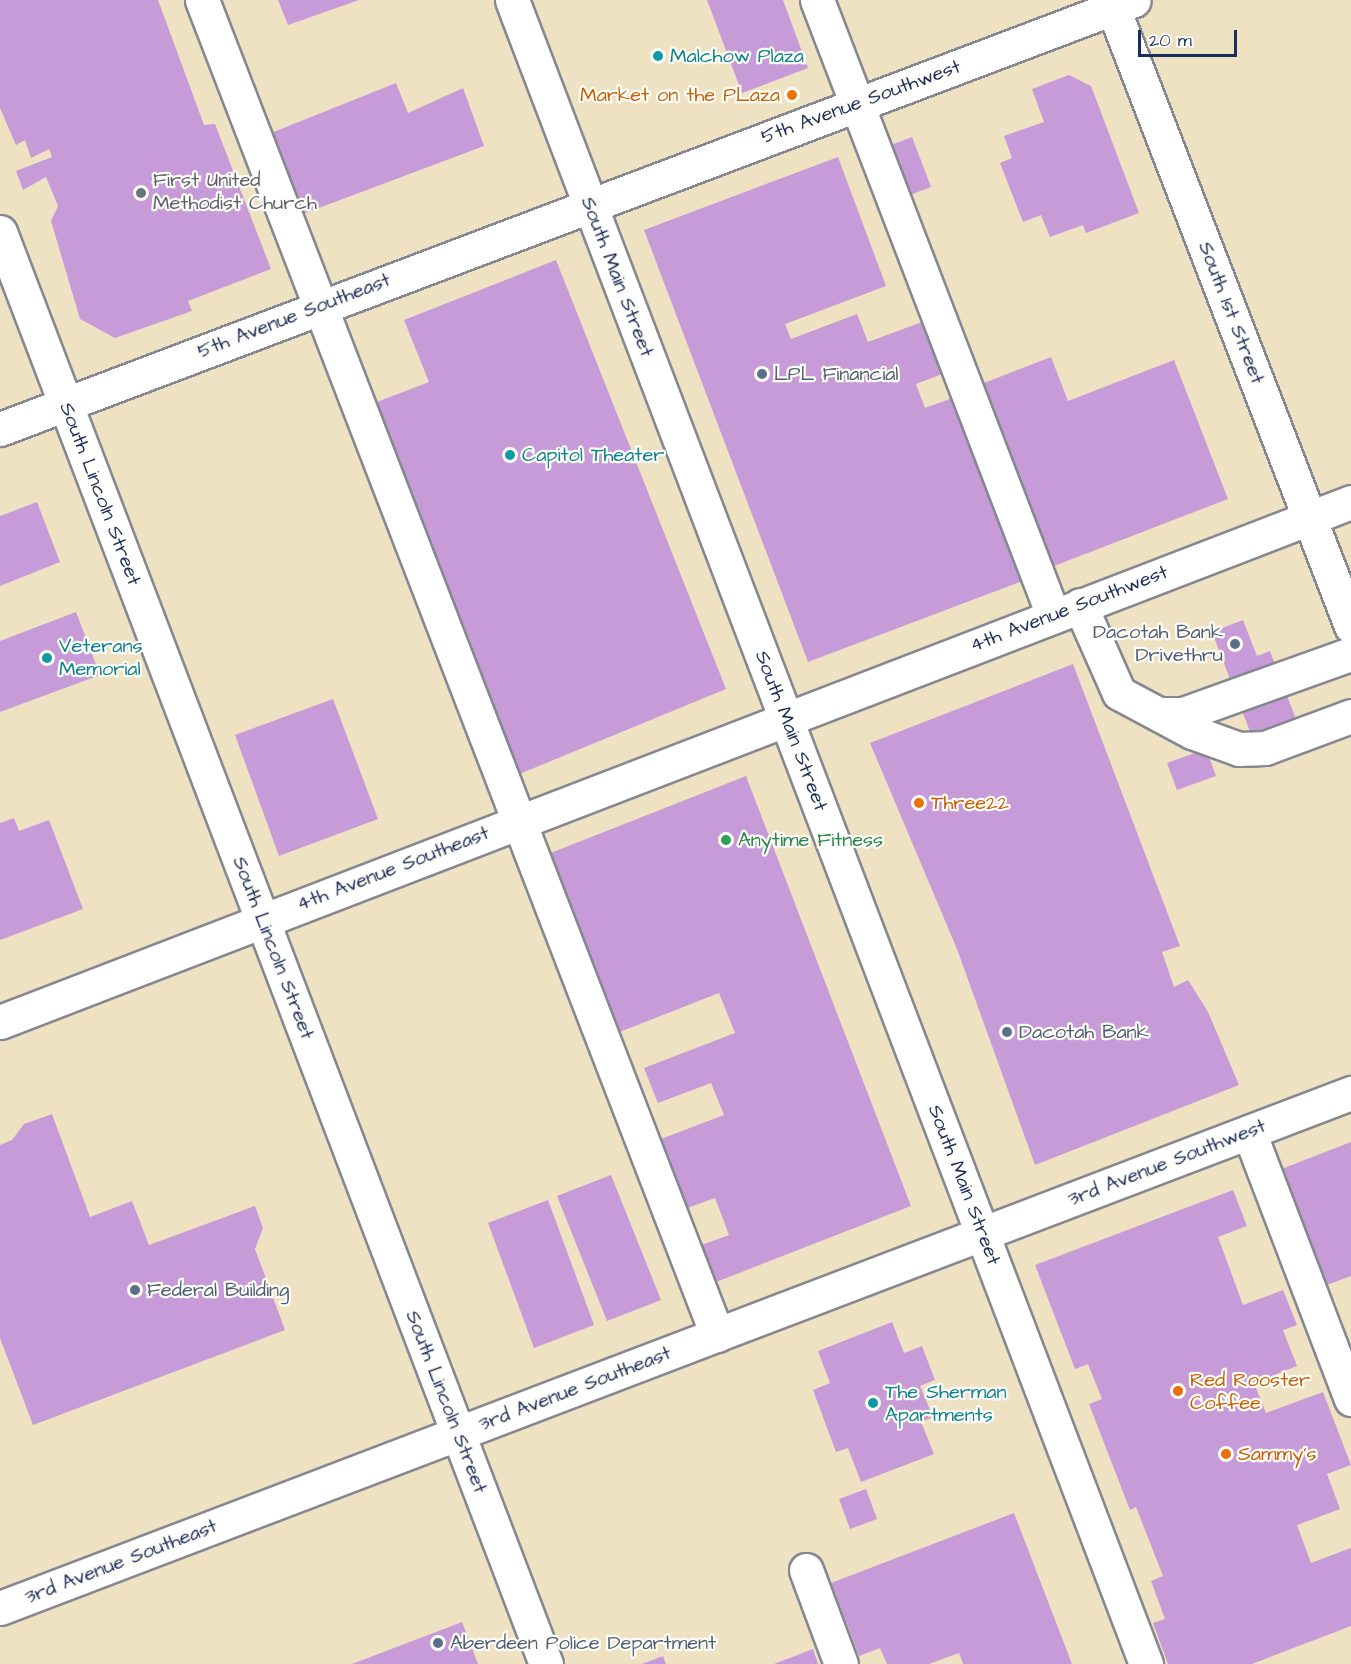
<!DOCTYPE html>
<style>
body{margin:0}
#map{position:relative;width:1351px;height:1664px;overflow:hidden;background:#efe2c3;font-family:"Architects Daughter",sans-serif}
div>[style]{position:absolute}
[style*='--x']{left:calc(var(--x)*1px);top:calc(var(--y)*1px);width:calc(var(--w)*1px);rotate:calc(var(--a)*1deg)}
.building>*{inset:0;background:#c79bd7}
.roads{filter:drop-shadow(2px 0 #858890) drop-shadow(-2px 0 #858890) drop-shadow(0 2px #858890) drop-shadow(0 -2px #858890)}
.minor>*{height:33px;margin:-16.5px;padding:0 16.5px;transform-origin:16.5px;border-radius:16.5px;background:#fff}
.dots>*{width:16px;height:16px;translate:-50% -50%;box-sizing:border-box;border:3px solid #fdfcf7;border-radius:50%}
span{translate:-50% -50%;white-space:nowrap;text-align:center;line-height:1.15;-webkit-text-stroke:4.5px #fdfcf7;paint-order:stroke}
.culture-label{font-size:20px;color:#0d838f}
.left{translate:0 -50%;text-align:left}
.food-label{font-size:20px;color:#c56008}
.right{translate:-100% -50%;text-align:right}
.street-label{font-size:20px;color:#1b2f5e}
.worship-label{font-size:20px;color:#5b616d}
.service-label{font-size:20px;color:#4e5e75}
.leisure-label{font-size:20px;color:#27864d}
.scale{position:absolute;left:1138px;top:30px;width:99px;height:27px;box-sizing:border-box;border:3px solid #1b2f5e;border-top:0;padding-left:8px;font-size:18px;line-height:21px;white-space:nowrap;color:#1b2f5e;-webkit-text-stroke:4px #fdfcf7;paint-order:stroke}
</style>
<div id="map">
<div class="building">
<i style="clip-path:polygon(0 0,158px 0,204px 125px,215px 124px,271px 269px,188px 301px,192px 311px,115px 338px,80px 319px,51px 221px,58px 206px,46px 177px,23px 190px,16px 171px,52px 157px,49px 149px,31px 158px,25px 140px,16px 145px,0 108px)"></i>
<i style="clip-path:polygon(278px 0,359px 0,288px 25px)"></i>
<i style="clip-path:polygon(707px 0,783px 0,808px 68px,742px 93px)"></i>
<i style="clip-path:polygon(1069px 75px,1091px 86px,1139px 213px,1086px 233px,1083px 225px,1050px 237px,1041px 215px,1023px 222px,1000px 163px,1012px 158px,1004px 136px,1044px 122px,1032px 89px)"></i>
<i style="clip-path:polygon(396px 83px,408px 113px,463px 88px,484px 146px,287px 220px,256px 139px)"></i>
<i style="clip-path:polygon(912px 137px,931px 187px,902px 198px,883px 148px)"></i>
<i style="clip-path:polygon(838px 157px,886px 286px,785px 324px,791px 339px,857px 314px,868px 342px,922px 322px,942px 374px,916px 384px,925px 408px,958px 396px,1028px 579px,808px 662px,644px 230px)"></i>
<i style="clip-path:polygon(556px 260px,726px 689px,517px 775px,369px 405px,429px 382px,404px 320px)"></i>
<i style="clip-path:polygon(1051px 357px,1068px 401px,1174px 360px,1228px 499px,1054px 566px,984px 383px)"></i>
<i style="clip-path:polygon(37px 502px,60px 562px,0 586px,0 516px)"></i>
<i style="clip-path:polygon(76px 612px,100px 675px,0 712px,0 641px)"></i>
<i style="clip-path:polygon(1243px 620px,1257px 656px,1270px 651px,1299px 727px,1259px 755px,1212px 632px)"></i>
<i style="clip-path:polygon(1073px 664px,1180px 946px,1162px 952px,1174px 987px,1188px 980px,1208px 1012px,1239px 1085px,1035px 1165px,957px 949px,870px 743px)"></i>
<i style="clip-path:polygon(333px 699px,378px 819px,279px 856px,235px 735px)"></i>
<i style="clip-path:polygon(1206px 749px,1216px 776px,1177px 790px,1167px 763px)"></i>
<i style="clip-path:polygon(746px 776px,911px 1206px,711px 1284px,696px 1247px,729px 1235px,715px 1198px,679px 1211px,653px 1142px,724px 1115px,711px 1083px,658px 1103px,644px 1068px,735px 1033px,719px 993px,612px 1035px,543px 856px)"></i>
<i style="clip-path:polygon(14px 818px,19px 831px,49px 820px,83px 909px,0 940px,0 823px)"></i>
<i style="clip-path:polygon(52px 1114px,90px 1217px,132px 1201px,149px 1245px,255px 1206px,263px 1228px,255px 1249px,285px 1330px,33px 1425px,0 1338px,0 1145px,12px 1140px,24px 1124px)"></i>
<i style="clip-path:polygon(1351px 1142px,1351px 1276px,1319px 1288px,1276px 1179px,1284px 1168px)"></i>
<i style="clip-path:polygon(611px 1175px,661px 1300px,607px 1321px,557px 1196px)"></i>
<i style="clip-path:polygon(1233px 1190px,1247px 1226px,1218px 1237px,1243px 1305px,1283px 1290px,1297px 1325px,1283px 1330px,1297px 1366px,1254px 1383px,1266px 1413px,1323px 1392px,1351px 1465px,1327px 1474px,1340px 1509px,1297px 1525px,1311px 1563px,1351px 1548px,1351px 1626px,1252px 1664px,1168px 1664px,1153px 1623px,1165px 1619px,1151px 1581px,1163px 1576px,1136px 1507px,1130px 1510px,1089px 1404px,1102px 1399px,1088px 1364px,1075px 1369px,1035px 1265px)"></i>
<i style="clip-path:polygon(548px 1200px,594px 1325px,534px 1348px,488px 1223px)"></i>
<i style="clip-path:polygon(892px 1322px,904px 1353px,922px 1346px,935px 1380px,920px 1386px,933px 1417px,921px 1422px,934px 1454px,861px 1482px,848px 1448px,836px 1452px,813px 1390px,830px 1383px,818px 1351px)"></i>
<i style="clip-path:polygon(866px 1489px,877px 1519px,850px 1529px,839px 1499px)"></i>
<i style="clip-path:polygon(1014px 1513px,1072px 1664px,963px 1664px,959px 1653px,929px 1664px,887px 1664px,880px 1648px,859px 1656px,831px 1583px)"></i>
<i style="clip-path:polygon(462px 1622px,478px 1664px,352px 1664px)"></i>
<i style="clip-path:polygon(813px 1649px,818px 1664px,774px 1664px)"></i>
<i style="clip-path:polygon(663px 1656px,666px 1664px,642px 1664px)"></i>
</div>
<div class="roads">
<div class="minor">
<i style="--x:202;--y:0;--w:1431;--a:68.9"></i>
<i style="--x:512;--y:0;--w:1781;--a:69.14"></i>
<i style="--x:817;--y:0;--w:659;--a:69.01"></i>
<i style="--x:1110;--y:0;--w:671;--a:68.94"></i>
<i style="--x:0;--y:232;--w:1533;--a:69.13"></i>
<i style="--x:0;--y:429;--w:1212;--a:-20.72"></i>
<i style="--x:1080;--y:605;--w:96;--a:66.1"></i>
<i style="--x:1119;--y:693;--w:83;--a:28.1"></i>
<i style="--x:1192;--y:732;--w:50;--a:19.9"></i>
<i style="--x:1239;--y:749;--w:26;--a:-2"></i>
<i style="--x:1265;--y:748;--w:92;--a:-20.4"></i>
<i style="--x:1159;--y:714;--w:24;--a:0"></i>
<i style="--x:1183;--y:714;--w:178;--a:-19.7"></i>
<i style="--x:0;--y:1022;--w:1448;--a:-21.05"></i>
<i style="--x:1249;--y:1132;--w:286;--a:69.1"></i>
<i style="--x:806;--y:1570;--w:100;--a:69.6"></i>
<i style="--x:0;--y:1608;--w:1446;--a:-20.87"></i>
</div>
</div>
<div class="dots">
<i style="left:658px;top:56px;background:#0f9aa8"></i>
<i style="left:792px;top:95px;background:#e8710a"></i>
<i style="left:141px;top:193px;background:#6b7280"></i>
<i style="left:762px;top:374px;background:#5c6f8a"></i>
<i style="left:510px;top:455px;background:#0f9aa8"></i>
<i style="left:1235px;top:644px;background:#5c6f8a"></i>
<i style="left:47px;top:658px;background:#0f9aa8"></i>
<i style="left:919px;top:803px;background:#e8710a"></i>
<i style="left:726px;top:840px;background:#2e9e5b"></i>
<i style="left:1007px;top:1032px;background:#5c6f8a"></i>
<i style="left:135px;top:1290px;background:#5c6f8a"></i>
<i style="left:1178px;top:1391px;background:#e8710a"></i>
<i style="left:873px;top:1403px;background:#0f9aa8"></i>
<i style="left:1226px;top:1454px;background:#e8710a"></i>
<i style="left:438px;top:1643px;background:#5c6f8a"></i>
</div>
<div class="culture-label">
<span class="left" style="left:670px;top:56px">Malchow Plaza</span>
<span class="left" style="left:522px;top:455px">Capitol Theater</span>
<span class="left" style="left:59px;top:658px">Veterans<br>Memorial</span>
<span class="left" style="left:885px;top:1404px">The Sherman<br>Apartments</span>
</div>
<div class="food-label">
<span class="right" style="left:780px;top:95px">Market on the PLaza</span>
<span class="left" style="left:931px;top:803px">Three22</span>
<span class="left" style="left:1190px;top:1392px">Red Rooster<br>Coffee</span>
<span class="left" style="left:1238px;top:1454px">Sammy's</span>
</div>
<div class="street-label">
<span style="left:861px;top:102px;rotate:-20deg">5th Avenue Southwest</span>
<span style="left:617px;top:277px;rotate:69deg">South Main Street</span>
<span style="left:1231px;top:313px;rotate:69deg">South 1st Street</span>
<span style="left:294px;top:316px;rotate:-21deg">5th Avenue Southeast</span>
<span style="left:100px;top:494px;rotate:69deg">South Lincoln Street</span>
<span style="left:1069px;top:609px;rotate:-21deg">4th Avenue Southwest</span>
<span style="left:791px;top:731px;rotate:69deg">South Main Street</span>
<span style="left:393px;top:869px;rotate:-21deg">4th Avenue Southeast</span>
<span style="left:273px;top:948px;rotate:69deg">South Lincoln Street</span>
<span style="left:1167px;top:1163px;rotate:-21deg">3rd Avenue Southwest</span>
<span style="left:964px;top:1185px;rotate:69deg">South Main Street</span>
<span style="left:575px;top:1389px;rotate:-21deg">3rd Avenue Southeast</span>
<span style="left:446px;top:1402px;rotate:69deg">South Lincoln Street</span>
<span style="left:121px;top:1562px;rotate:-21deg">3rd Avenue Southeast</span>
</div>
<div class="worship-label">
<span class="left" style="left:153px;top:192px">First United<br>Methodist Church</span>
</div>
<div class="service-label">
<span class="left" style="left:774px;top:374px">LPL Financial</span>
<span class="right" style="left:1223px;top:644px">Dacotah Bank<br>Drivethru</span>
<span class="left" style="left:1019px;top:1032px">Dacotah Bank</span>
<span class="left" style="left:147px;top:1290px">Federal Building</span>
<span class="left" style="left:450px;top:1643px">Aberdeen Police Department</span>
</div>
<div class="leisure-label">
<span class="left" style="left:738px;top:840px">Anytime Fitness</span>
</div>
<div class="scale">20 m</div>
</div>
